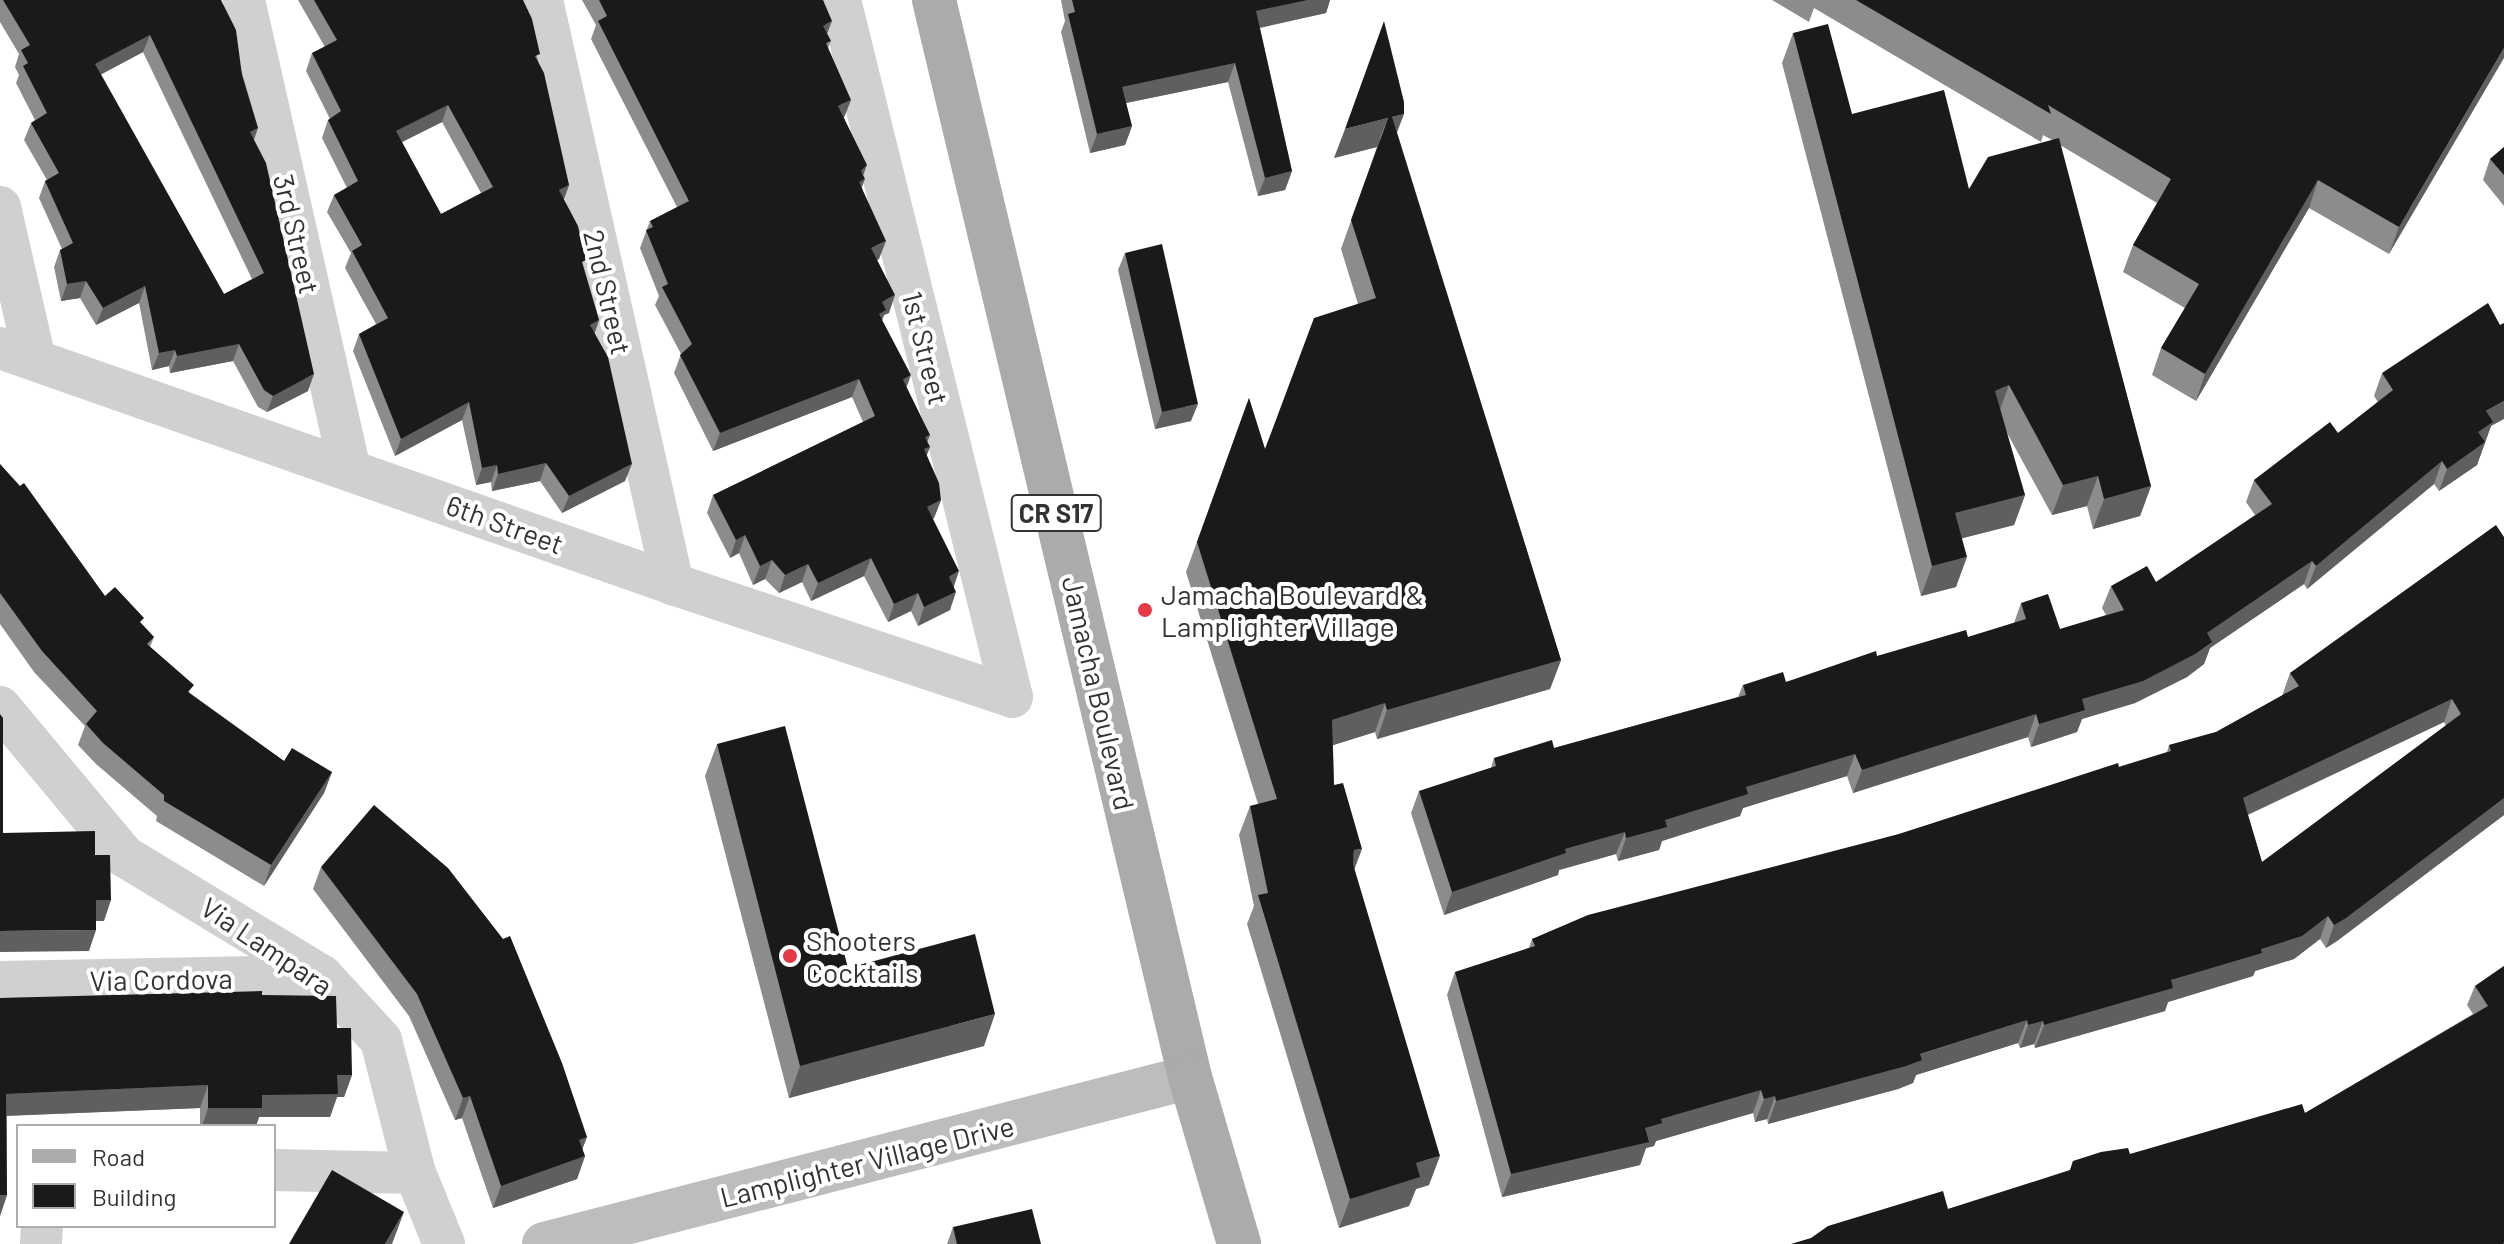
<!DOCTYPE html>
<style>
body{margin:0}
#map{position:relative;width:2504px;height:1244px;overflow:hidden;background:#fff;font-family:Barlow,sans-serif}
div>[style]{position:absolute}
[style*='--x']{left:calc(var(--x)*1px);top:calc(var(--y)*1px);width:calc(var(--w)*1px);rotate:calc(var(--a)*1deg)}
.street>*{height:42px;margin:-21px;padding:0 21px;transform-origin:21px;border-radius:21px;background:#d0d0d0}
.secondary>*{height:44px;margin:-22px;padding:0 22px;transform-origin:22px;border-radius:22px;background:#bdbdbd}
.primary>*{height:44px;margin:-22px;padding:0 22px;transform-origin:22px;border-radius:22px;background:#ababab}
.wall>*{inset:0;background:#8c8c8c}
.shaded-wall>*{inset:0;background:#5f5f5f}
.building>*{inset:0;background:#1a1a1a}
.dots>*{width:22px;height:22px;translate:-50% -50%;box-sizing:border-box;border:4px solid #fff;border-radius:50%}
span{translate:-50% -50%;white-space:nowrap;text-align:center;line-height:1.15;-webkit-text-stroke:8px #fff;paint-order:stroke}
.shield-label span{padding:2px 6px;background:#fff;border:2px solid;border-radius:6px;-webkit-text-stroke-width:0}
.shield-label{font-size:26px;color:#333;font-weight:700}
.street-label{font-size:28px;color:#333}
.poi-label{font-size:28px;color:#333}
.left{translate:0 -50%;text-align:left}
.legend{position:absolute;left:16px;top:1124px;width:260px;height:104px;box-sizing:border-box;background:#fff;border:2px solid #adadad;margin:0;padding:10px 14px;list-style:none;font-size:24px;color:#333}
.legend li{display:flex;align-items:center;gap:16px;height:40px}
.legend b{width:40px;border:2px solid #adadad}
</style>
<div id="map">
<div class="street">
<i style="--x:244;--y:0;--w:481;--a:77.3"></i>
<i style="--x:542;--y:0;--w:599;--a:77.36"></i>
<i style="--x:840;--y:0;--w:718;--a:76.14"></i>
<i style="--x:0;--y:207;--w:157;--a:77.1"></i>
<i style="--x:0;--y:348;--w:713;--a:19.32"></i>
<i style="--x:673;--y:584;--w:357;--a:18.4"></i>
<i style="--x:0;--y:707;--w:194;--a:50.2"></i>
<i style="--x:124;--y:856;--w:232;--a:31.2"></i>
<i style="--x:322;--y:976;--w:87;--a:47.3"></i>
<i style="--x:381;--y:1040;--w:137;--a:75.7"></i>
<i style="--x:415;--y:1173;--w:77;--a:67.8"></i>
<i style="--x:0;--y:982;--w:322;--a:-1.1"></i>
<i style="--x:274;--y:1170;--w:141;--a:1.2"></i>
<i style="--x:41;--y:1244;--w:18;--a:-87"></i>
</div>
<div class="secondary">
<i style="--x:544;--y:1244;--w:667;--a:-14.49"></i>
</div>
<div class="primary">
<i style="--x:934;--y:0;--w:1107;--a:76.63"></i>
<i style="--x:1190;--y:1077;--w:174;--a:73.6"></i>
</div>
<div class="wall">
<i style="clip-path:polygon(evenodd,0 0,221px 0,258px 128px,254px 140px,308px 391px,267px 412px,258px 407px,233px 361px,170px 373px,169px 366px,152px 370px,139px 303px,96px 325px,80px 298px,61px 301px,54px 267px,60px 250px,62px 249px,39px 198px,45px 181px,47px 180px,24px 140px,31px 123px,35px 120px,16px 83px,19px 75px,15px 67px,19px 54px,0 22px,0 0,143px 52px,252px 279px,224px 294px,101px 74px,143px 52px)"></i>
<i style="clip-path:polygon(evenodd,298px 0,523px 0,569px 185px,564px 199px,599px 320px,595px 333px,625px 481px,562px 513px,540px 481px,492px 491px,491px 482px,476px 485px,462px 420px,395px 456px,353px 351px,359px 334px,376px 324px,345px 268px,351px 253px,327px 212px,334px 195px,347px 188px,322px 138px,328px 120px,330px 119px,306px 71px,312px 53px,325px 47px,298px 0,442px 122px,481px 193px,441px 214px,402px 142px,442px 122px)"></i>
<i style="clip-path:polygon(582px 0,823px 0,827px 33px,831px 41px,828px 48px,844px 118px,863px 175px,862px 188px,879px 259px,877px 260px,889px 313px,884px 315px,882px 321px,907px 388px,930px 435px,927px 442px,930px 447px,926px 455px,941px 500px,934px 518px,933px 519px,954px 586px,950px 610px,918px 626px,911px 611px,888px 622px,864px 576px,811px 601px,802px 582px,779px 593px,765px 579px,753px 585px,739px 553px,730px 558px,707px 513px,713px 495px,863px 422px,852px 397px,713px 451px,674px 373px,681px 354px,655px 305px,659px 296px,640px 248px,650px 221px,677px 207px,591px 39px,596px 25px)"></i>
<i style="clip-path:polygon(1061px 0,1330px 0,1326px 13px,1260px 28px,1292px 171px,1285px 190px,1258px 196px,1228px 82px,1126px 103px,1132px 126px,1125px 145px,1090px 153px,1061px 32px,1065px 21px)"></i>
<i style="clip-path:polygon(1772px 0,2504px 0,2389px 254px,2309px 208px,2196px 401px,2152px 375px,2161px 348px,2185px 308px,2123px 272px,2133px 245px,2157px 203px,2060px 145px,2151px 486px,2140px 516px,2093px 529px,2087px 506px,2052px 515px,2006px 431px,2025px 495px,2014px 525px,1962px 538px,1956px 587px,1921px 596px,1782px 63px,1793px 33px,1852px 114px,1969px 189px,2052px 140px,2043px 135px,2041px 142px,1814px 8px,1809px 22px)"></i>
<i style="clip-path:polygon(1397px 132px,1561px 660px,1550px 689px,1377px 739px,1375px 732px,1333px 745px,1334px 785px,1429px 1185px,1416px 1189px,1409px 1206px,1339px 1228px,1247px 924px,1254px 906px,1239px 835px,1250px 806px,1258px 804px,1186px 572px,1249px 398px,1265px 449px,1358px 304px,1341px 249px,1377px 147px,1334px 158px)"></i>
<i style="clip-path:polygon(2504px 147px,2504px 206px,2483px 180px,2490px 159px)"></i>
<i style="clip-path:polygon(1125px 253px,1191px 421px,1155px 429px,1118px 270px)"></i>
<i style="clip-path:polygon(2382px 373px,2491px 426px,2477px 465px,2439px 491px,2434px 484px,2307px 589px,2304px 584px,2210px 648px,2204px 664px,2187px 677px,2135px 703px,2082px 719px,2077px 732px,2031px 747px,2028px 737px,1853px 793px,1847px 776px,1743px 808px,1740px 816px,1662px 841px,1659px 850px,1618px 861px,1616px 854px,1559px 870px,1558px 875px,1444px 915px,1411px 813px,1419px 791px,1491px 768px,1494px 758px,1554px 748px,1738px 697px,1743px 685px,1786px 682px,1877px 656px,1968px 637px,2014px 623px,2021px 603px,2060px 629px,2106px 615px,2102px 608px,2111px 586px,2156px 582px,2255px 515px,2246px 502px,2254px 480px,2338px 433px,2378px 402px,2374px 396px)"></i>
<i style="clip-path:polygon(0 464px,105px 596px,142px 624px,154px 637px,150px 647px,191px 694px,284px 761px,332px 772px,324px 793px,264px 886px,156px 821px,157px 816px,96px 764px,78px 745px,85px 726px,34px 672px,0 624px)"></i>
<i style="clip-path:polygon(evenodd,2504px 537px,2504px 815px,2337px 941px,2326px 948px,2320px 939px,2294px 959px,2255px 971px,2253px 976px,2168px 1002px,2165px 1011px,2035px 1048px,2034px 1044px,2020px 1048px,2018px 1043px,1916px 1075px,1913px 1083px,1898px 1089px,1768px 1124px,1767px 1119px,1755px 1122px,1753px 1113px,1656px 1141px,1654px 1146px,1646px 1148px,1640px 1165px,1502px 1197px,1447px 995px,1455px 972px,1529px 948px,1532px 939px,1899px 834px,2167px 752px,2169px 745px,2216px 732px,2282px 696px,2290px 673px,2504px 537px,2444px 722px,2446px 726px,2262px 862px,2248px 815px,2444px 722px)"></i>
<i style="clip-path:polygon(717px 744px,848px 968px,984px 1046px,789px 1098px,705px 776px)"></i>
<i style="clip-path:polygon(321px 867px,587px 1137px,582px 1149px,585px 1156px,577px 1179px,493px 1208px,462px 1118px,455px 1120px,409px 1016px,313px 889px)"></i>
<i style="clip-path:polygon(2504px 966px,2504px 1244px,1948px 1209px,2070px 1171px,2073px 1161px,2130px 1154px,2305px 1113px,2473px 1014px,2467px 1005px,2475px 986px)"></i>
<i style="clip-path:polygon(262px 995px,337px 1028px,352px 1075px,344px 1097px,337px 1097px,330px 1117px,259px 1117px,256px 1126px,200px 1126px,200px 1108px,7px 1116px,7px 1195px,0 1216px,0 998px)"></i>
<i style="clip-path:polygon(953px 1227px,1041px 1244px,947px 1244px)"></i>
</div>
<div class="shaded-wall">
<i style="clip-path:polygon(1308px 0,1330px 0,1326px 13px,1249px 30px,1256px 11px)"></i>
<i style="clip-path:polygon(832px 21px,825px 39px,823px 26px)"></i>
<i style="clip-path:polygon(150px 35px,143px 52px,89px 81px,95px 64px)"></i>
<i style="clip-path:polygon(2504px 48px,2504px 58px,2389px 254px,2399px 227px)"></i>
<i style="clip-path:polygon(1235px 63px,1228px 82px,1116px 105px,1122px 87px)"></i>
<i style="clip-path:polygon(851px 100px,844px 118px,838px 106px)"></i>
<i style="clip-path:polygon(448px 105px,442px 122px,390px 148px,396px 131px)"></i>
<i style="clip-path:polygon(1404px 114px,1393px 143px,1392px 117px)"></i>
<i style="clip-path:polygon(1388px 118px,1377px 147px,1334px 158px,1345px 129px)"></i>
<i style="clip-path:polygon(1132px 126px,1125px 145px,1090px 153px,1097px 134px)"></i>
<i style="clip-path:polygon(258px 128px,252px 144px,250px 132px)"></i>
<i style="clip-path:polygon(867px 165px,861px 181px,865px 179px,858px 197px,852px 200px,861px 171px)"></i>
<i style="clip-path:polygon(1292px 171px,1285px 190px,1258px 196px,1265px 178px)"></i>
<i style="clip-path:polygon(2318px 180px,2309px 208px,2196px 401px,2205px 374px)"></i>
<i style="clip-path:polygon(569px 185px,563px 202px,559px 190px)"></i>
<i style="clip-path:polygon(886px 241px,879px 259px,865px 266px,871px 248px)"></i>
<i style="clip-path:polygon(86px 281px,80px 298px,61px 301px,67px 284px)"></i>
<i style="clip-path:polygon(145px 286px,139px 303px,96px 325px,103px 308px)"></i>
<i style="clip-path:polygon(895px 295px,889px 313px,884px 315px,879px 328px,872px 332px,882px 302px)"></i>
<i style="clip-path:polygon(599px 320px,593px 337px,590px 325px)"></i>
<i style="clip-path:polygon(239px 344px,233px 361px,170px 373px,177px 356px)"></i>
<i style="clip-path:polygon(175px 350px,169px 366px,152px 370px,159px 353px)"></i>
<i style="clip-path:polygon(314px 374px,308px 391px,267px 412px,273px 396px)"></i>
<i style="clip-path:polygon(911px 375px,904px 394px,903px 380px)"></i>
<i style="clip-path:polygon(859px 379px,852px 397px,713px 451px,720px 433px)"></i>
<i style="clip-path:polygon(2009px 385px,1998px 415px,1995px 391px)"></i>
<i style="clip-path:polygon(2504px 401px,2504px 419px,2491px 426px,2477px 465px,2439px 491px,2447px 469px,2486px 411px)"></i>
<i style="clip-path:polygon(469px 402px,462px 420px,395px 456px,401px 439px)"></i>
<i style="clip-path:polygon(1198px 404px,1191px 421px,1155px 429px,1162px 412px)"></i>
<i style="clip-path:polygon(930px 435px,924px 449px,930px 447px,923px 465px,925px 437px)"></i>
<i style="clip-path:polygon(2442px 461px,2434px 484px,2307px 589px,2316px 566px)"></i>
<i style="clip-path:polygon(546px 463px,540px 481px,492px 491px,498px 474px)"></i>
<i style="clip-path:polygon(632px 464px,625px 481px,562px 513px,569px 496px)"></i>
<i style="clip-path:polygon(497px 465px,491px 482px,476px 485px,482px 468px)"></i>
<i style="clip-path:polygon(2098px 476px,2087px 506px,2052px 515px,2063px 485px)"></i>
<i style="clip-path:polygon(2151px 486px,2140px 516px,2093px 529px,2104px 499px)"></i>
<i style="clip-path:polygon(2025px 495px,2014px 525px,1944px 543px,1955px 513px)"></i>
<i style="clip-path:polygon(941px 500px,934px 518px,920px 525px,927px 507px)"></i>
<i style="clip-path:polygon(745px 535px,739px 553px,730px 558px,736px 540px)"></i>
<i style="clip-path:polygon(1967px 557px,1956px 587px,1921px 596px,1932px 566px)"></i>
<i style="clip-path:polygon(871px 558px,864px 576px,811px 601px,818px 583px)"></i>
<i style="clip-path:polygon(772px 560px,765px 579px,753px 585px,760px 566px)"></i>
<i style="clip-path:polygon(2312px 561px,2304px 584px,2210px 648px,2204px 664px,2187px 677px,2135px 703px,2082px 719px,2077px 732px,2031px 747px,2039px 724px,2082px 699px,2207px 633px)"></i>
<i style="clip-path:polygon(808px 564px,802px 582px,779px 593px,785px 575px)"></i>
<i style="clip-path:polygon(959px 571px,953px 589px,949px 577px)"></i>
<i style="clip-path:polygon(956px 592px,950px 610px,918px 626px,924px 607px)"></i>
<i style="clip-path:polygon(918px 593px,911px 611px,888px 622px,894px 604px)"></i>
<i style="clip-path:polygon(1561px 660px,1550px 689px,1377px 739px,1387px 710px)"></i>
<i style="clip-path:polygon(2452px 699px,2444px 722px,2234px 821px,2243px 798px)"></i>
<i style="clip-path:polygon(1385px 703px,1375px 732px,1321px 749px,1332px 720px)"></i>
<i style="clip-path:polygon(2036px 714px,2028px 737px,1853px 793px,1862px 770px)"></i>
<i style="clip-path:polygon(1855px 754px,1847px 776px,1743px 808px,1740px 816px,1662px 841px,1659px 850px,1618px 861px,1626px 838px,1665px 820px,1746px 787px)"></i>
<i style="clip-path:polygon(332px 772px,324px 793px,264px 886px,271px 865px)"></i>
<i style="clip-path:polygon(2504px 798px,2504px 815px,2337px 941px,2326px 948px,2334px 925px)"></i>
<i style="clip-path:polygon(1625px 832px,1616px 854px,1559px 870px,1558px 875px,1444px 915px,1452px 892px,1565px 849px)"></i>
<i style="clip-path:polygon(1362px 849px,1351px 878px,1354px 850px)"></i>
<i style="clip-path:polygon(96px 900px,111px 900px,104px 921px,88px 921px)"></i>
<i style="clip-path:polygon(2328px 916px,2320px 939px,2294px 959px,2255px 971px,2253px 976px,2168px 1002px,2165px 1011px,2035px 1048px,2044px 1025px,2261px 949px)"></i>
<i style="clip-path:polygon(96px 930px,89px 951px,0 952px,0 931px)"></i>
<i style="clip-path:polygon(995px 1014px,984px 1046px,789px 1098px,800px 1066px)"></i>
<i style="clip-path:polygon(2027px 1020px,2018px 1043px,1916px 1075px,1913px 1083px,1898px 1089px,1768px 1124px,1776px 1101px)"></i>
<i style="clip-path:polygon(2043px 1021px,2034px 1044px,2020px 1048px,2028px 1025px)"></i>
<i style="clip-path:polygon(337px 1075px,352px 1075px,344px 1097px,337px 1097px,330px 1117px,259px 1117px,256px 1126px,202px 1126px,208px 1108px)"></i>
<i style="clip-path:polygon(208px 1085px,200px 1108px,0 1116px,6px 1094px)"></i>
<i style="clip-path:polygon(1761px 1090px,1753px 1113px,1656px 1141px,1654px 1146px,1646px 1148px,1640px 1165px,1502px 1197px,1511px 1174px,1645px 1128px,1661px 1119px)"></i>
<i style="clip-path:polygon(470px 1096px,462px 1118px,455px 1120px,463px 1098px)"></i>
<i style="clip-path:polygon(1775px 1096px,1767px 1119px,1755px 1122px,1764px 1099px)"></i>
<i style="clip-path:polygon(587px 1137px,579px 1158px,585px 1156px,577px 1179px,493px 1208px,501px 1186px,579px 1140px)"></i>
<i style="clip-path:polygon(1440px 1156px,1429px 1185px,1416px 1189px,1409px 1206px,1339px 1228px,1350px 1199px,1416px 1163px)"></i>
<i style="clip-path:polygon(0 1195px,7px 1195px,0 1216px)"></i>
<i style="clip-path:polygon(404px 1212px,392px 1244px,385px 1244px)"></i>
</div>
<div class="building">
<i style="clip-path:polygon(evenodd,3px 0,221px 0,236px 30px,242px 75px,258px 128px,250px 132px,266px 163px,314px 374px,273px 396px,264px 390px,239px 344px,177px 356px,175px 350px,159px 353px,145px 286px,103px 308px,86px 281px,67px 284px,60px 250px,73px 243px,45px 181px,59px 173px,31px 123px,47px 113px,23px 66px,28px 63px,21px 50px,30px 45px,3px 0,150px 35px,264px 273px,224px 294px,95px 64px,150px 35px)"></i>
<i style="clip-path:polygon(evenodd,314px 0,523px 0,532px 19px,540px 54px,535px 56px,544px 73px,569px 185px,559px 190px,578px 226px,586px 260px,582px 262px,599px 320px,590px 325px,608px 357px,632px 464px,569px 496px,546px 463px,498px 474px,497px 465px,482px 468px,469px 402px,401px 439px,359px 334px,388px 318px,352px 251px,362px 245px,334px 195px,358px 181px,328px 120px,341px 111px,312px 53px,337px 40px,314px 0,448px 105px,493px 187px,441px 214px,396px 131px,448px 105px)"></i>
<i style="clip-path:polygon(599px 0,823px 0,832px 21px,823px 26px,831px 41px,826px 43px,851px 100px,838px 106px,867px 165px,861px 171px,865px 179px,859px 182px,886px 241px,871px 248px,895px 295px,882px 302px,886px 310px,879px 314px,911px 375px,903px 380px,930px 435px,925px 437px,930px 447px,924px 449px,939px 483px,941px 500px,927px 507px,959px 571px,949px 577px,956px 592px,924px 607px,918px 593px,894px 604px,871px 558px,818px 583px,808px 564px,785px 575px,772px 560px,760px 566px,745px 535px,736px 540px,713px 495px,875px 416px,859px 379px,720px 433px,680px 355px,692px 344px,662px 287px,668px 284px,646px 230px,653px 227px,650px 221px,689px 201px,598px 21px,607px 16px)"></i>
<i style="clip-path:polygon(1072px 0,1308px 0,1256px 11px,1292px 171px,1265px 178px,1235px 63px,1122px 87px,1132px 126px,1097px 134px,1068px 14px,1075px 12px)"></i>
<i style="clip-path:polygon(1856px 0,2504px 0,2504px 48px,2399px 227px,2318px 180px,2205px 374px,2161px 348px,2199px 284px,2133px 245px,2171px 179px,2048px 105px,2051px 114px)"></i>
<i style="clip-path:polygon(1384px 21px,1404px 102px,1404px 114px,1392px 117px,1561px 660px,1387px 710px,1385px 703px,1332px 720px,1334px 785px,1343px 783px,1362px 849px,1354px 850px,1353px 864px,1440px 1156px,1416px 1163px,1420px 1177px,1350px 1199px,1258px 895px,1268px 893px,1250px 806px,1277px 799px,1197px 542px,1249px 398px,1265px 449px,1314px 318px,1376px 298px,1351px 220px,1388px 118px,1345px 129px)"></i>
<i style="clip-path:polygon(1828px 24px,1852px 114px,1944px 90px,1969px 189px,1988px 157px,2059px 138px,2151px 486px,2104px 499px,2098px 476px,2063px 485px,2009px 385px,1995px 391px,2025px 495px,1955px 513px,1967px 557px,1932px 566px,1793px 33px)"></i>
<i style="clip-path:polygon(2504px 147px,2504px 175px,2490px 159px)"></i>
<i style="clip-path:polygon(1162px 244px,1198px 404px,1162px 412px,1125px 253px)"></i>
<i style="clip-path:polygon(2488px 303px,2500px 325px,2504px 323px,2504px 401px,2486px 411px,2493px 422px,2478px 432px,2485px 442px,2447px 469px,2442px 461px,2316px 566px,2312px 561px,2207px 633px,2212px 642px,2195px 654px,2143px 681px,2082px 699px,2085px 710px,2039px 724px,2036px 714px,1862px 770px,1855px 754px,1746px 787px,1748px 794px,1665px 820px,1667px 827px,1626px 838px,1625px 832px,1565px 849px,1566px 853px,1452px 892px,1419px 791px,1496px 766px,1494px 758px,1552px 740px,1554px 748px,1746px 695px,1743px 685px,1783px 672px,1786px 682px,1876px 651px,1877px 656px,1966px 630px,1968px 637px,2026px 619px,2021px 603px,2048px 594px,2060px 629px,2124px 610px,2111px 586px,2147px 566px,2156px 582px,2272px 504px,2254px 480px,2330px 422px,2338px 433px,2393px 390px,2382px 373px)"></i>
<i style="clip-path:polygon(0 464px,20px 486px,24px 483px,105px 596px,115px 587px,144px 618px,140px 622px,154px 637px,147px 644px,194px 685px,188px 692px,284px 761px,292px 748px,332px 772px,271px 865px,164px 801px,164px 795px,103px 743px,86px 724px,97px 711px,42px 651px,0 593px)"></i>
<i style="clip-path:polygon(evenodd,2496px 525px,2504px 537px,2504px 798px,2346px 918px,2334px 925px,2328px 916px,2302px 936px,2261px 949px,2262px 953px,2171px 980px,2173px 988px,2044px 1025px,2043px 1021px,2028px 1025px,2027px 1020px,1920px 1054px,1922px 1060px,1906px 1066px,1776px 1101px,1775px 1096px,1764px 1099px,1761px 1090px,1661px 1119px,1662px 1123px,1645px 1128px,1649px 1142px,1511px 1174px,1455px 972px,1535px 946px,1532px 939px,1588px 915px,1899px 834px,2118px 763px,2119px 767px,2171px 751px,2169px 745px,2216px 732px,2299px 686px,2290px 673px,2496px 525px,2452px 699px,2461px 714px,2262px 862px,2243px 798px,2452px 699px)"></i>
<i style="clip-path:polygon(0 714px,3px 718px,3px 833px,95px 831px,95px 855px,110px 855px,111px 900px,96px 900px,96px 930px,0 931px)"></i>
<i style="clip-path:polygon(785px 726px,848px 968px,975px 934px,995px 1014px,800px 1066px,717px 744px)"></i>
<i style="clip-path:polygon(374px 805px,448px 868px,503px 939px,510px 936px,562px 1063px,587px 1137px,579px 1140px,585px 1156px,501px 1186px,470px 1096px,463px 1098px,417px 994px,321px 867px)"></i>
<i style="clip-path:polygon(2504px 966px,2504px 1243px,2503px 1244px,1791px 1244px,1811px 1238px,1828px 1226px,1943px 1191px,1948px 1209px,2070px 1170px,2073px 1161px,2101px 1152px,2128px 1148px,2130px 1154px,2302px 1104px,2305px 1113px,2488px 1006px,2475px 986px)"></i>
<i style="clip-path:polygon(262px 991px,262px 995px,336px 996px,337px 1028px,351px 1028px,352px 1075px,337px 1075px,338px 1094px,262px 1095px,262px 1108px,208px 1108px,208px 1085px,6px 1094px,7px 1195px,0 1195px,0 998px)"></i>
<i style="clip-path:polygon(332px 1170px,404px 1212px,385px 1244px,289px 1244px)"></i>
<i style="clip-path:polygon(1032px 1209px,1041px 1244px,957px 1244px,953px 1227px)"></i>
</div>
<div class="dots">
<i style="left:1145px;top:610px;background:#e63946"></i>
<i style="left:790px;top:956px;background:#e63946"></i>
</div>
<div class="shield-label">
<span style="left:1056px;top:513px">CR S17</span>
</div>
<div class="street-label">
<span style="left:297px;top:234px;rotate:77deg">3rd Street</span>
<span style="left:608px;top:292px;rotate:77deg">2nd Street</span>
<span style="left:926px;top:348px;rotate:76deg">1st Street</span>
<span style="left:505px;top:524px;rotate:20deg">6th Street</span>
<span style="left:1099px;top:693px;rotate:77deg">Jamacha Boulevard</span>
<span style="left:267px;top:946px;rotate:34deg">Via Lampara</span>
<span style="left:161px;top:979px;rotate:-1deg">Via Cordova</span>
<span style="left:867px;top:1161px;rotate:-14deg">Lamplighter Village Drive</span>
</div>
<div class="poi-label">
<span class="left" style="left:1161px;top:610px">Jamacha Boulevard &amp;<br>Lamplighter Village</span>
<span class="left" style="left:806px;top:956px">Shooters<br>Cocktails</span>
</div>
<ul class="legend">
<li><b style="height:10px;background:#ababab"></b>Road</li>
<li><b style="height:22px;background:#1a1a1a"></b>Building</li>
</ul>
</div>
